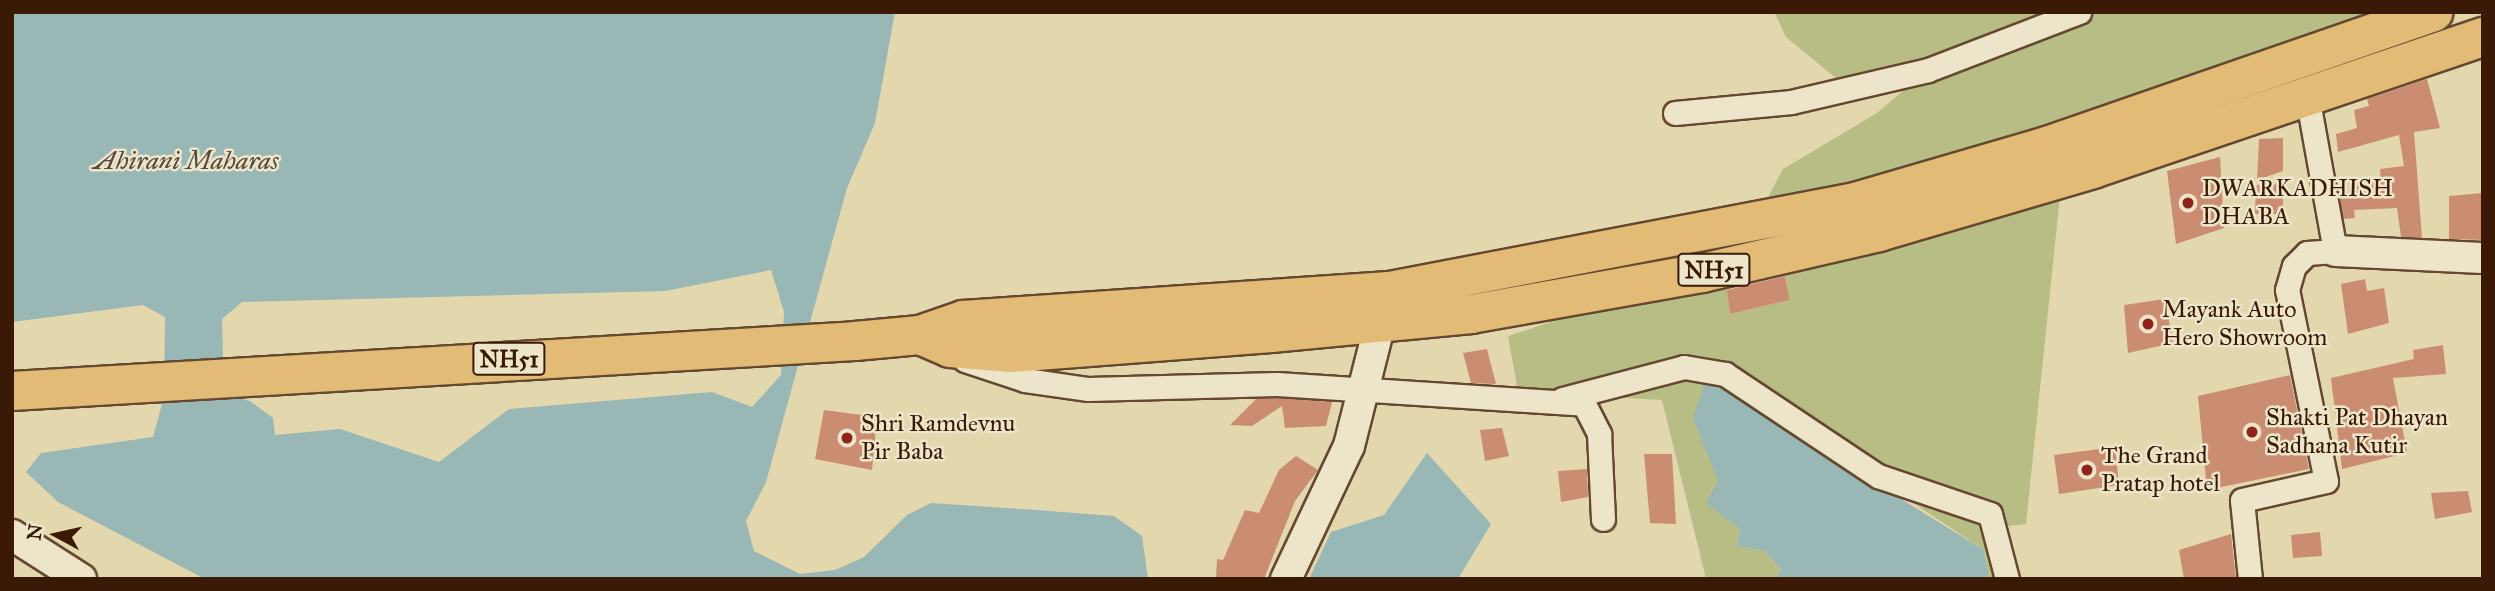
<!DOCTYPE html>
<style>
body{margin:0}
#map{position:relative;width:2495px;height:591px;overflow:hidden;background:#e3d7ad;font-family:"IM FELL Great Primer",serif}
div>[style]{position:absolute}
[style*='--x']{left:calc(var(--x)*1px);top:calc(var(--y)*1px);width:calc(var(--w)*1px);rotate:calc(var(--a)*1deg)}
.green>*{inset:0;background:#b8bd86}
.water>*{inset:0;background:#99b7b5}
.building>*{inset:0;background:#cb8d72}
.roads{filter:drop-shadow(2px 0 #644830) drop-shadow(-2px 0 #644830) drop-shadow(0 2px #644830) drop-shadow(0 -2px #644830)}
.minor>*{height:23px;margin:-11.5px;padding:0 11.5px;transform-origin:11.5px;border-radius:11.5px;background:#ede5ca}
.tertiary>*{height:30px;margin:-15px;padding:0 15px;transform-origin:15px;border-radius:15px;background:#ede5ca}
.trunk>*{height:38px;margin:-19px;padding:0 19px;transform-origin:19px;border-radius:19px;background:#e2bc76}
.dots>*{width:19px;height:19px;translate:-50% -50%;box-sizing:border-box;border:4px solid #ede5ca;border-radius:50%}
span{translate:-50% -50%;white-space:nowrap;text-align:center;line-height:1.15;-webkit-text-stroke:5px #ede5ca;paint-order:stroke}
.shield-label span{padding:2px 5px;background:#ede5ca;border:2px solid;border-radius:5px;-webkit-text-stroke-width:0}
.shield-label{font-size:23px;color:#3a1907;font-weight:700}
.poi-label{font-size:24px;color:#3a1907}
.left{translate:0 -50%;text-align:left}
.water-label{font-size:26px;color:#56483b;font-style:italic}
.frame{position:absolute;inset:0;border:14px solid #3a1907;pointer-events:none}
.north{position:absolute;left:21px;top:500px;width:70px;height:70px;-webkit-text-stroke:5px #ede5ca;paint-order:stroke;rotate:278deg;font-size:19px;font-weight:700;line-height:28px;text-align:center;color:#3a1907}
.north::after{content:'';display:block;margin:auto;width:24px;height:32px;background:#3a1907;clip-path:polygon(50% 0,100% 100%,50% 72%,0 100%)}
</style>
<div id="map">
<div class="green">
<i style="clip-path:polygon(1774px 12px,2433px 12px,1754px 223px,1783px 169px,1877px 113px,1926px 71px,1848px 88px,1786px 37px)"></i>
<i style="clip-path:polygon(2060px 196px,2026px 524px,1999px 527px,2007px 579px,1989px 579px,1984px 550px,1814px 437px,1803px 441px,1715px 384px,1693px 418px,1740px 529px,1737px 546px,1765px 551px,1781px 569px,1776px 579px,1706px 579px,1662px 400px,1518px 392px,1508px 336px,1646px 291px,1727px 287px,1730px 314px,1790px 300px,1785px 274px)"></i>
</div>
<div class="water">
<i style="clip-path:polygon(evenodd,12px 12px,895px 12px,875px 123px,847px 188px,766px 482px,746px 521px,754px 551px,800px 574px,835px 570px,864px 557px,907px 515px,931px 503px,1036px 510px,1114px 516px,1142px 536px,1148px 579px,205px 579px,58px 502px,26px 472px,41px 453px,153px 437px,164px 397px,165px 317px,143px 305px,12px 322px,12px 12px,771px 270px,784px 312px,781px 375px,752px 407px,712px 392px,509px 409px,439px 462px,340px 429px,275px 435px,273px 418px,250px 401px,224px 394px,222px 319px,242px 302px,665px 291px,771px 270px)"></i>
<i style="clip-path:polygon(1706px 379px,1984px 550px,1989px 579px,1776px 579px,1781px 569px,1765px 551px,1737px 546px,1740px 529px,1706px 503px,1718px 481px,1693px 418px)"></i>
<i style="clip-path:polygon(1427px 453px,1491px 524px,1458px 579px,1309px 579px,1331px 532px,1384px 515px)"></i>
</div>
<div class="building">
<i style="clip-path:polygon(2427px 79px,2440px 128px,2414px 132px,2422px 238px,2401px 237px,2397px 208px,2354px 210px,2355px 218px,2343px 219px,2340px 198px,2349px 196px,2349px 182px,2381px 181px,2380px 169px,2404px 166px,2399px 135px,2338px 152px,2336px 134px,2357px 128px,2354px 110px,2369px 106px,2367px 99px)"></i>
<i style="clip-path:polygon(2283px 138px,2283px 171px,2257px 180px,2259px 139px)"></i>
<i style="clip-path:polygon(2220px 157px,2224px 228px,2176px 244px,2167px 171px)"></i>
<i style="clip-path:polygon(2283px 184px,2283px 214px,2255px 214px,2256px 185px)"></i>
<i style="clip-path:polygon(2483px 193px,2483px 240px,2449px 239px,2449px 196px)"></i>
<i style="clip-path:polygon(1785px 276px,1790px 300px,1730px 314px,1727px 290px)"></i>
<i style="clip-path:polygon(2365px 279px,2367px 291px,2384px 288px,2389px 323px,2348px 334px,2341px 284px)"></i>
<i style="clip-path:polygon(2165px 299px,2173px 343px,2128px 353px,2124px 305px)"></i>
<i style="clip-path:polygon(2443px 345px,2446px 374px,2393px 378px,2407px 453px,2342px 469px,2331px 378px,2414px 359px,2413px 350px)"></i>
<i style="clip-path:polygon(1487px 349px,1496px 384px,1471px 383px,1463px 353px)"></i>
<i style="clip-path:polygon(2290px 375px,2309px 469px,2207px 490px,2198px 396px)"></i>
<i style="clip-path:polygon(1256px 399px,1277px 398px,1332px 402px,1326px 426px,1285px 428px,1282px 406px,1252px 426px,1230px 425px)"></i>
<i style="clip-path:polygon(824px 410px,877px 417px,872px 470px,815px 459px)"></i>
<i style="clip-path:polygon(1502px 428px,1509px 456px,1485px 461px,1480px 430px)"></i>
<i style="clip-path:polygon(2115px 447px,2119px 485px,2059px 494px,2054px 455px)"></i>
<i style="clip-path:polygon(1644px 454px,1672px 454px,1676px 524px,1650px 523px)"></i>
<i style="clip-path:polygon(1296px 456px,1318px 470px,1295px 501px,1264px 579px,1216px 579px,1217px 559px,1223px 560px,1245px 510px,1259px 513px,1279px 470px)"></i>
<i style="clip-path:polygon(1587px 469px,1588px 497px,1561px 502px,1558px 471px)"></i>
<i style="clip-path:polygon(2468px 491px,2472px 512px,2435px 519px,2431px 493px)"></i>
<i style="clip-path:polygon(2320px 532px,2322px 556px,2293px 558px,2291px 535px)"></i>
<i style="clip-path:polygon(2231px 534px,2236px 579px,2184px 579px,2179px 550px)"></i>
</div>
<div class="roads">
<div class="minor">
<i style="--x:1675;--y:113;--w:117;--a:-5.4"></i>
<i style="--x:1791;--y:102;--w:141;--a:-13.1"></i>
<i style="--x:1928;--y:70;--w:162;--a:-21"></i>
<i style="--x:965;--y:360;--w:63;--a:18.4"></i>
<i style="--x:1025;--y:380;--w:64;--a:8.1"></i>
<i style="--x:1088;--y:389;--w:189;--a:-1.5"></i>
<i style="--x:1277;--y:384;--w:308;--a:3.7"></i>
<i style="--x:1584;--y:404;--w:34;--a:63"></i>
<i style="--x:1599;--y:434;--w:85;--a:87.3"></i>
<i style="--x:1562;--y:399;--w:126;--a:-14.7"></i>
<i style="--x:1684;--y:367;--w:42;--a:9.7"></i>
<i style="--x:1725;--y:374;--w:184;--a:33.7"></i>
<i style="--x:1878;--y:476;--w:118;--a:18.7"></i>
<i style="--x:1990;--y:514;--w:67;--a:75.3"></i>
<i style="--x:2250;--y:579;--w:79;--a:-95.8"></i>
<i style="--x:2242;--y:500;--w:86;--a:-12.7"></i>
<i style="--x:2326;--y:481;--w:195;--a:-101.5"></i>
<i style="--x:2287;--y:290;--w:25;--a:-74"></i>
<i style="--x:2294;--y:266;--w:18;--a:-45"></i>
<i style="--x:2307;--y:253;--w:28;--a:-4"></i>
<i style="--x:2335;--y:251;--w:158;--a:-100.2"></i>
</div>
<div class="tertiary">
<i style="--x:2335;--y:251;--w:148;--a:2.7"></i>
<i style="--x:12;--y:535;--w:82;--a:32.5"></i>
<i style="--x:1286;--y:579;--w:147;--a:-64.7"></i>
<i style="--x:1349;--y:446;--w:146;--a:-75.8"></i>
</div>
<div class="trunk">
<i style="--x:920;--y:335;--w:33;--a:23"></i>
<i style="--x:950;--y:348;--w:61;--a:4.7"></i>
<i style="--x:1011;--y:353;--w:261;--a:-4.4"></i>
<i style="--x:1271;--y:333;--w:201;--a:-5.4"></i>
<i style="--x:1471;--y:314;--w:235;--a:-10.1"></i>
<i style="--x:1702;--y:273;--w:182;--a:-13"></i>
<i style="--x:1879;--y:232;--w:223;--a:-16.4"></i>
<i style="--x:2093;--y:169;--w:412;--a:-18.7"></i>
<i style="--x:12;--y:391;--w:844;--a:-3.39"></i>
<i style="--x:855;--y:341;--w:65;--a:-5.3"></i>
<i style="--x:920;--y:335;--w:46;--a:-19.2"></i>
<i style="--x:963;--y:320;--w:427;--a:-3.9"></i>
<i style="--x:1389;--y:291;--w:471;--a:-10.8"></i>
<i style="--x:1852;--y:203;--w:203;--a:-16.3"></i>
<i style="--x:2047;--y:146;--w:409;--a:-19.1"></i>
</div>
</div>
<div class="dots">
<i style="left:2188px;top:203px;background:#8f2418"></i>
<i style="left:2148px;top:324px;background:#8f2418"></i>
<i style="left:2252px;top:432px;background:#8f2418"></i>
<i style="left:847px;top:438px;background:#8f2418"></i>
<i style="left:2087px;top:470px;background:#8f2418"></i>
</div>
<div class="shield-label">
<span style="left:1714px;top:270px">NH51</span>
<span style="left:509px;top:359px">NH51</span>
</div>
<div class="poi-label">
<span class="left" style="left:2202px;top:203px">DWARKADHISH<br>DHABA</span>
<span class="left" style="left:2162px;top:324px">Mayank Auto<br>Hero Showroom</span>
<span class="left" style="left:2266px;top:432px">Shakti Pat Dhayan<br>Sadhana Kutir</span>
<span class="left" style="left:861px;top:438px">Shri Ramdevnu<br>Pir Baba</span>
<span class="left" style="left:2101px;top:470px">The Grand<br>Pratap hotel</span>
</div>
<div class="water-label">
<span style="left:186px;top:161px">Ahirani Maharas</span>
</div>
<div class="frame"></div>
<div class="north">N</div>
</div>
